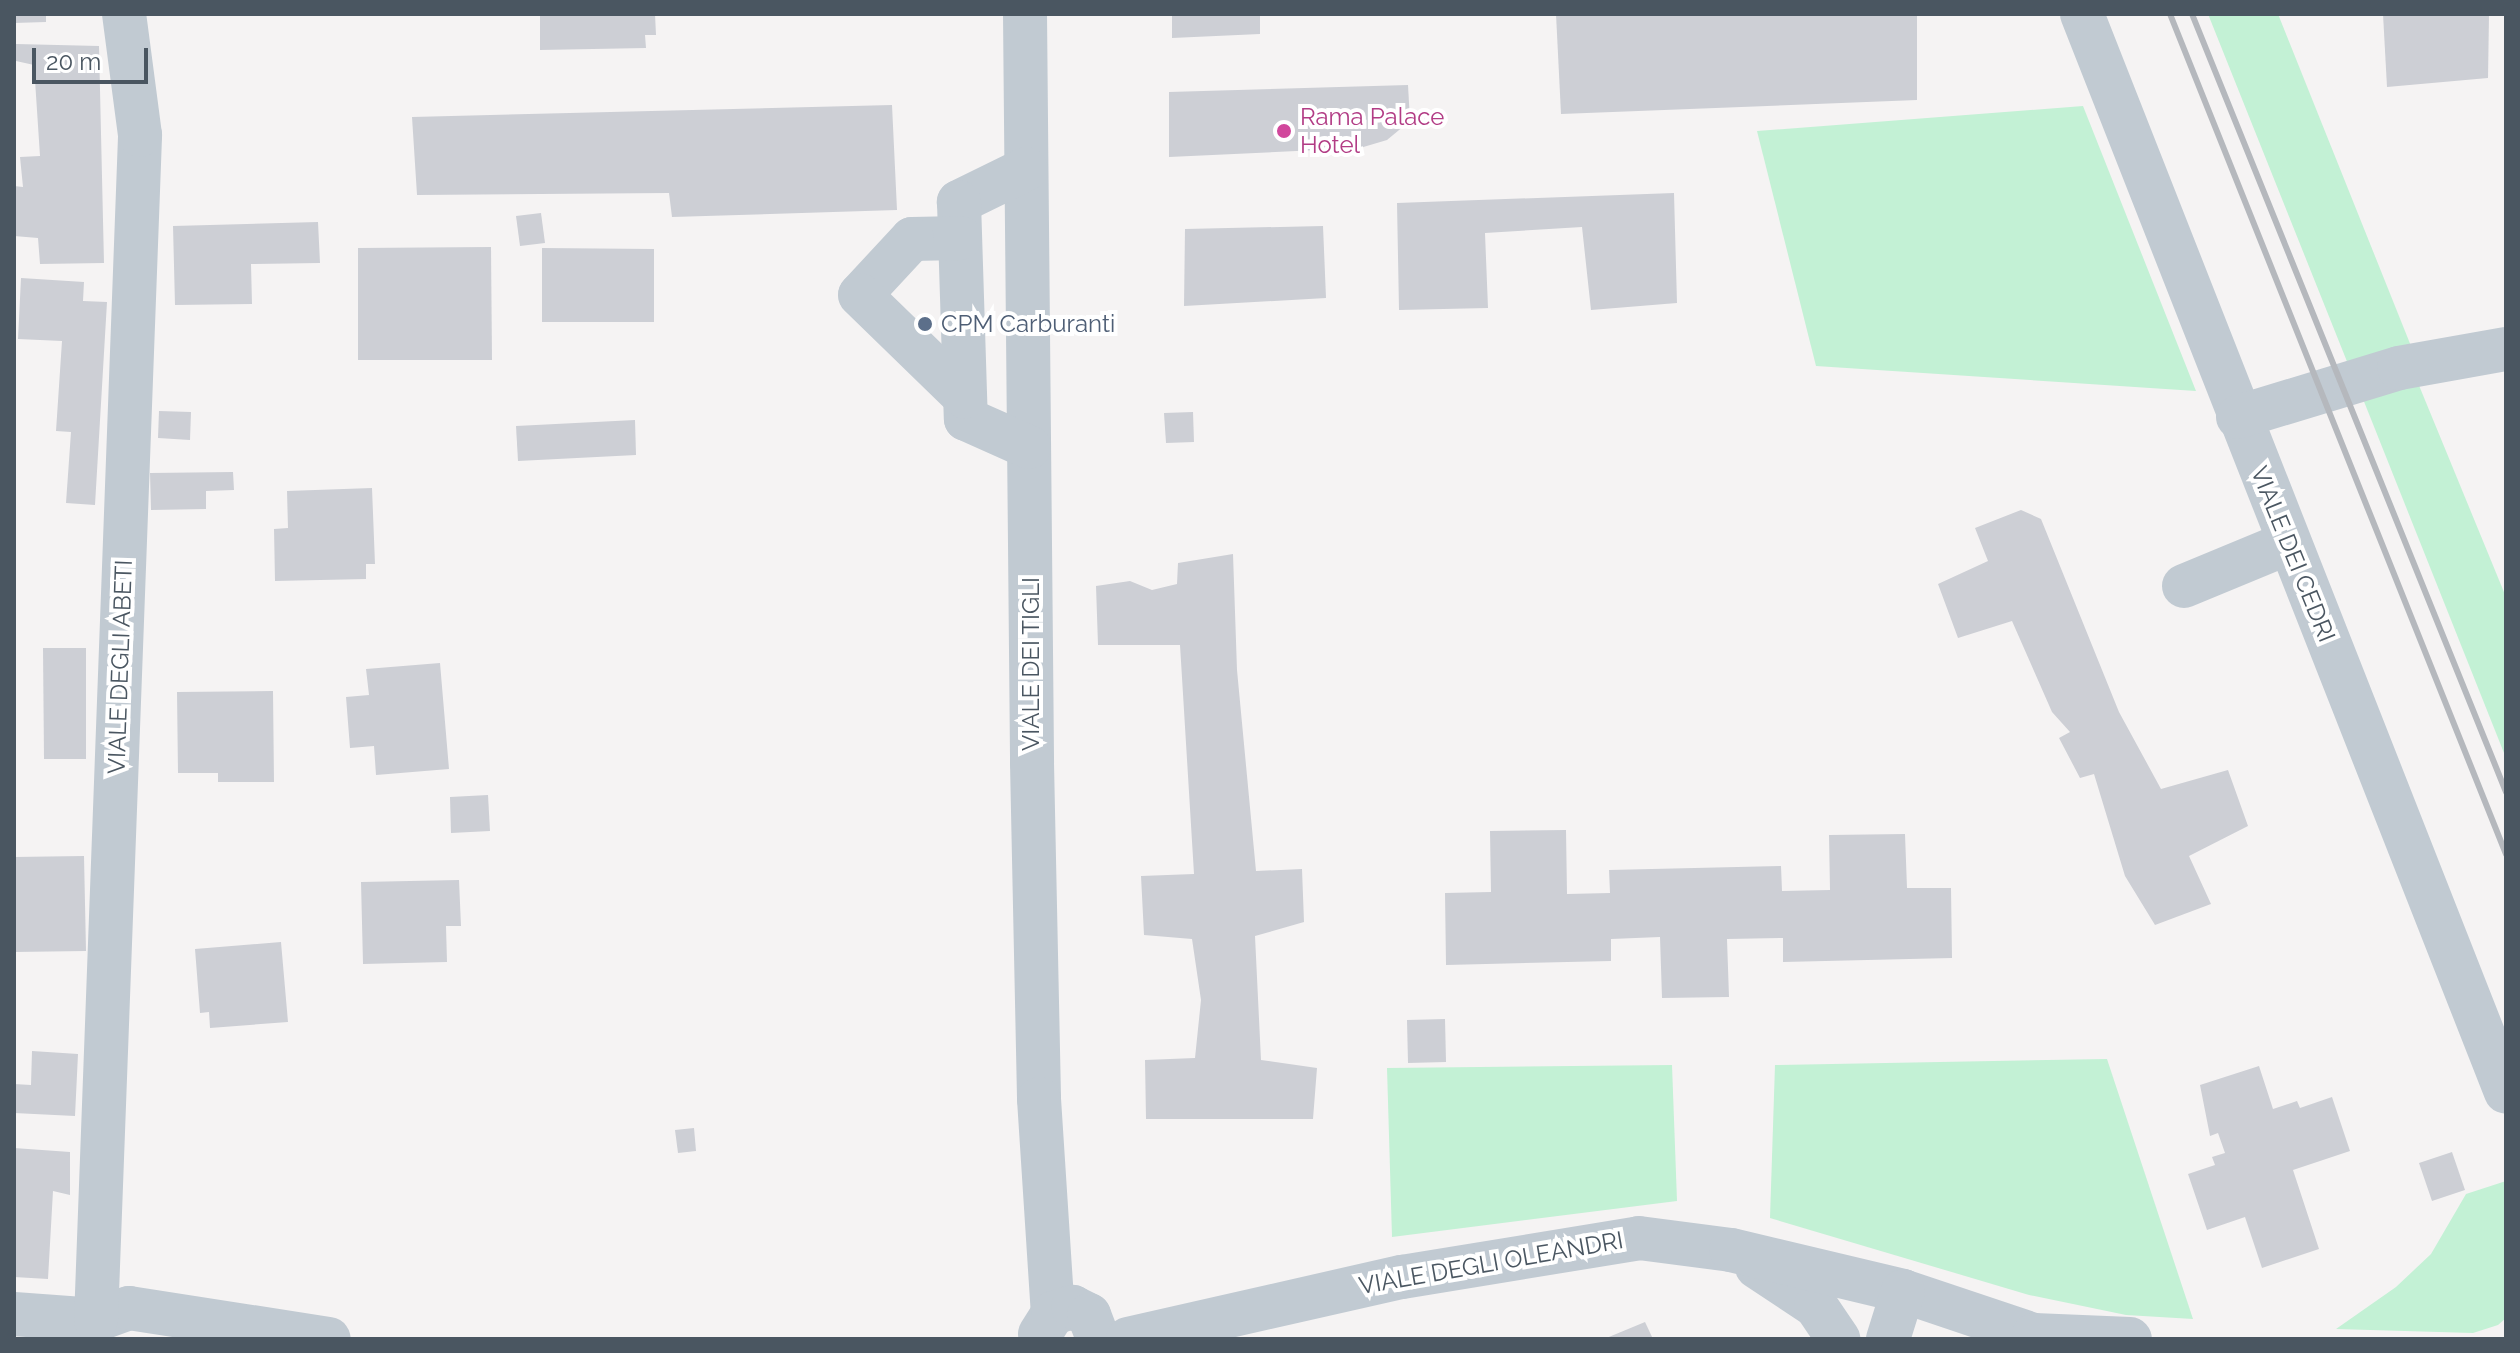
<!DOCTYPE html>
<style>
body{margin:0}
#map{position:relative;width:2520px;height:1353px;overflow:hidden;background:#f5f3f3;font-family:Raleway,sans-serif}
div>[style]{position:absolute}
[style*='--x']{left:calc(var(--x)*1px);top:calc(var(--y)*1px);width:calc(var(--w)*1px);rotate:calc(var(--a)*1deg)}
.green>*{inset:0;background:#c3f1d5}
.building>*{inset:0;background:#cdcfd5}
.minor>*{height:44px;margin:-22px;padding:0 22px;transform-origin:22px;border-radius:22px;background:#c1cad2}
.rail>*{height:6px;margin:-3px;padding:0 3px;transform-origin:3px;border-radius:3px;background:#b5b8bd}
.dots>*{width:22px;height:22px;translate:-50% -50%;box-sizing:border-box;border:4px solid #fff;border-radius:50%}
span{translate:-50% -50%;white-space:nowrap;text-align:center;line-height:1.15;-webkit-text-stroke:8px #fff;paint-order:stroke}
.hotel-label{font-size:24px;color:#b23c85}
.left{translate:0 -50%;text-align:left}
.service-label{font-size:24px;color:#4e5e75}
.street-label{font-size:24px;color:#4a5661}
.frame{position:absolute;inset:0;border:16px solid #4a5661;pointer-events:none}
.scale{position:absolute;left:32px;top:48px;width:116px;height:36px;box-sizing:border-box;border:4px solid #4a5661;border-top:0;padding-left:10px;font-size:24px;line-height:28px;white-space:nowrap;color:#4a5661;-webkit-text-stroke:6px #fff;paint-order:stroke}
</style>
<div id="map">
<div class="green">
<i style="clip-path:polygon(2208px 14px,2278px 14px,2415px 356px,2350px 369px)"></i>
<i style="clip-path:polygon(2083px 106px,2196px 391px,1816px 366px,1757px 131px)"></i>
<i style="clip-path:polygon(2418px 383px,2506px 597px,2506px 758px,2363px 399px)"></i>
<i style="clip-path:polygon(2107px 1059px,2193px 1319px,2126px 1315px,2029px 1295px,1770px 1218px,1775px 1065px)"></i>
<i style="clip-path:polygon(1672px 1065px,1677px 1201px,1392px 1237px,1387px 1068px)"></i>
<i style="clip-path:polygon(2506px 1181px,2506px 1318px,2498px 1325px,2473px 1333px,2336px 1329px,2396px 1287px,2431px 1254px,2466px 1194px)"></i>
</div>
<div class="building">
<i style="clip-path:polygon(14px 14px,46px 14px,46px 22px,14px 23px)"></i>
<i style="clip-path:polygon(540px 14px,655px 14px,656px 35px,645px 35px,646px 48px,540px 50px)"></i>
<i style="clip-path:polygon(1172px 14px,1260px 14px,1260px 34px,1172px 38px)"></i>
<i style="clip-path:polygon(1556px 14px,1917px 14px,1917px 100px,1561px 114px)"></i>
<i style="clip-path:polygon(2383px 14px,2489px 14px,2488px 78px,2387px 87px)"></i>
<i style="clip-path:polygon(16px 44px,99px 46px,104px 263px,40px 264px,38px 238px,14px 236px,14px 186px,23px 187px,20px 157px,40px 156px,34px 65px,16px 61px)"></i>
<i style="clip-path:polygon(1408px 85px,1410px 121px,1387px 140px,1360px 148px,1169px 157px,1169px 92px)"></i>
<i style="clip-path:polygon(892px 105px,897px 210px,672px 217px,669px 193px,417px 195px,412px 117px)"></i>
<i style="clip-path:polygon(1674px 193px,1677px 303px,1591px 310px,1582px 227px,1485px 233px,1488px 308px,1399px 310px,1397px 203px)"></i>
<i style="clip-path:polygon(541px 213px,545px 243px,520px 246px,516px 216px)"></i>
<i style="clip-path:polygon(318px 222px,320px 263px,251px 264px,252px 304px,175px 305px,173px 226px)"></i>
<i style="clip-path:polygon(1323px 226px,1326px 298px,1184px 306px,1185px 229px)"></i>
<i style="clip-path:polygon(491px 247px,492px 360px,358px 360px,358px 248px)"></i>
<i style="clip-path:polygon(542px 248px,654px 249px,654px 322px,542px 322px)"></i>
<i style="clip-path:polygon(21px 278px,84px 282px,83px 301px,107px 302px,95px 505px,66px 503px,71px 432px,56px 431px,62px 341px,18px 339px)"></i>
<i style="clip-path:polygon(159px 411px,191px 412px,190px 440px,158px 438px)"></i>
<i style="clip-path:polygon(1193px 412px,1194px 442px,1166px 443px,1164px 413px)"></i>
<i style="clip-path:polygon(635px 420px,636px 455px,518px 461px,516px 426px)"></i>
<i style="clip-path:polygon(233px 472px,234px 490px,206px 491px,206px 509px,151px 510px,150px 473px)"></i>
<i style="clip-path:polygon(372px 488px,375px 564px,366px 564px,366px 579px,275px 581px,274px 529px,288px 528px,287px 491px)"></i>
<i style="clip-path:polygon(2021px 510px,2041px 519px,2119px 712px,2161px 789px,2228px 770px,2248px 826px,2189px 856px,2211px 904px,2155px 925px,2125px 876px,2094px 774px,2080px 778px,2059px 738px,2070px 732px,2052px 712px,2012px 621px,1958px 638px,1938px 584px,1988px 561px,1975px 528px)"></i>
<i style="clip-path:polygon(1233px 554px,1237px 670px,1256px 871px,1302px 869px,1304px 922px,1255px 936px,1261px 1060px,1317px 1068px,1313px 1119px,1146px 1119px,1145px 1060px,1195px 1058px,1201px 1000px,1192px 939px,1144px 935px,1141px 876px,1194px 874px,1180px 645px,1098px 645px,1096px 586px,1130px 581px,1152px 590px,1177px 584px,1178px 563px)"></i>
<i style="clip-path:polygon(43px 648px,86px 648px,86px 759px,44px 759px)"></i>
<i style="clip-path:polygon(440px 663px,449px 769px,376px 775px,374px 746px,350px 748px,346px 697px,369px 695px,366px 669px)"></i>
<i style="clip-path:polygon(273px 691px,274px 782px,218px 782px,218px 773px,178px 773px,177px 692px)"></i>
<i style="clip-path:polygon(488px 795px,490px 831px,451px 833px,450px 797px)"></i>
<i style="clip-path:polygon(1566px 830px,1567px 894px,1610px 893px,1609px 870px,1781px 866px,1782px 891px,1830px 890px,1829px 835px,1905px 834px,1907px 888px,1951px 888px,1952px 958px,1783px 962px,1783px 938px,1727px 939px,1729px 997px,1662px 998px,1660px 937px,1611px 939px,1611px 961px,1446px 965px,1445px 893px,1491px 892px,1490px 831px)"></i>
<i style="clip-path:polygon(84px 856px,86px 951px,14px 952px,14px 857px)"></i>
<i style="clip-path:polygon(459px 880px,461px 926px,446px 926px,447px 962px,363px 964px,361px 882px)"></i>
<i style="clip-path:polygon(281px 942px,288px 1022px,210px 1028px,209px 1012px,200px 1013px,195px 949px)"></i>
<i style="clip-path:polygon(1445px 1019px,1446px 1062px,1408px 1063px,1407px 1020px)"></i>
<i style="clip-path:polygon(32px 1051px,78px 1054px,75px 1116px,14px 1113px,14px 1084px,31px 1085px)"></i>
<i style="clip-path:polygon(2259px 1066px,2273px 1109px,2297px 1101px,2300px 1108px,2332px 1097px,2350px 1151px,2293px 1170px,2319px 1249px,2262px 1268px,2245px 1217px,2207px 1230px,2188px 1174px,2215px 1165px,2212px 1157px,2225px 1153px,2218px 1133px,2210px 1136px,2200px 1085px)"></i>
<i style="clip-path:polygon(694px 1128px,696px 1151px,678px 1153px,675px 1130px)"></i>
<i style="clip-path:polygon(14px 1148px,70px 1152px,70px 1195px,53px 1191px,48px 1279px,14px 1277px)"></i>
<i style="clip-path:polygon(2452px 1152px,2465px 1190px,2432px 1201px,2419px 1163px)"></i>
<i style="clip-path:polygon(1645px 1322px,1653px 1339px,1604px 1339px)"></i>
</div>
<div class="minor">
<i style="--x:1025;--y:14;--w:749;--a:89.46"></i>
<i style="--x:1032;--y:763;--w:336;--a:88.8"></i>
<i style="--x:1039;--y:1099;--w:214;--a:86.3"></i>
<i style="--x:2082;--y:14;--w:1158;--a:68.53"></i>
<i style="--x:1026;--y:169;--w:75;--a:153.8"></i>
<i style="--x:959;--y:202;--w:217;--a:88.2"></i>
<i style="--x:966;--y:419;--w:69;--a:24"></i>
<i style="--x:960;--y:238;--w:48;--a:178.8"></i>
<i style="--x:912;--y:239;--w:76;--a:132.9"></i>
<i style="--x:860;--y:295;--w:146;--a:44.2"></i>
<i style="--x:2238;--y:417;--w:168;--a:-16.9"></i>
<i style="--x:2399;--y:368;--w:109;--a:-10.1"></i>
<i style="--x:2184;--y:586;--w:113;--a:-22.5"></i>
<i style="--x:1757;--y:1267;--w:71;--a:33.5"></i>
<i style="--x:1816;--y:1306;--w:40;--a:56"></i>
<i style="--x:14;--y:1314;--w:82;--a:4.2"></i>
<i style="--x:96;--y:1320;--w:35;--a:-20"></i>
<i style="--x:129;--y:1308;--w:202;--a:8.8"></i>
<i style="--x:96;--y:1320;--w:1186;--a:-87.87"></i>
<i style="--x:140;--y:135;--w:122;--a:-97.5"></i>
<i style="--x:1040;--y:1334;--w:25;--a:-58"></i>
<i style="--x:1053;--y:1313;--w:21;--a:-17"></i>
<i style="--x:1073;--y:1307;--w:18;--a:27"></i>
<i style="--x:1089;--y:1315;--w:26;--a:69"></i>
<i style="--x:1128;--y:1339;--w:281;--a:-12.8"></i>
<i style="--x:1402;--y:1277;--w:240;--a:-9.3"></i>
<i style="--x:1639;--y:1238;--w:93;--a:7.4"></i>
<i style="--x:1731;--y:1250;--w:177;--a:13.4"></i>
<i style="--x:1903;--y:1291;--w:138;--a:18.6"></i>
<i style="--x:2034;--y:1335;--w:96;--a:2.4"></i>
<i style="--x:1888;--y:1339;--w:50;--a:-72.6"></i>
</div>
<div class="rail">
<i style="--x:2170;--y:14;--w:905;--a:68.2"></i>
<i style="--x:2192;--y:14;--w:839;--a:68.02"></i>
</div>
<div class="dots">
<i style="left:1284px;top:131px;background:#d1479c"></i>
<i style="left:925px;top:324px;background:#5c6f8a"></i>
</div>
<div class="hotel-label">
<span class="left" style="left:1300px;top:131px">Rama Palace<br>Hotel</span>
</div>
<div class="service-label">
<span class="left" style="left:941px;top:324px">CPM Carburanti</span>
</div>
<div class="street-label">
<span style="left:2293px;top:554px;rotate:68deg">VIALE DEI CEDRI</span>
<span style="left:1031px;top:664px;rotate:-90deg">VIALE DEI TIGLI</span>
<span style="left:120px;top:667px;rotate:-88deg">VIALE DEGLI ABETI</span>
<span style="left:1491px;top:1263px;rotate:-10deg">VIALE DEGLI OLEANDRI</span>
</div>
<div class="frame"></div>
<div class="scale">20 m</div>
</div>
